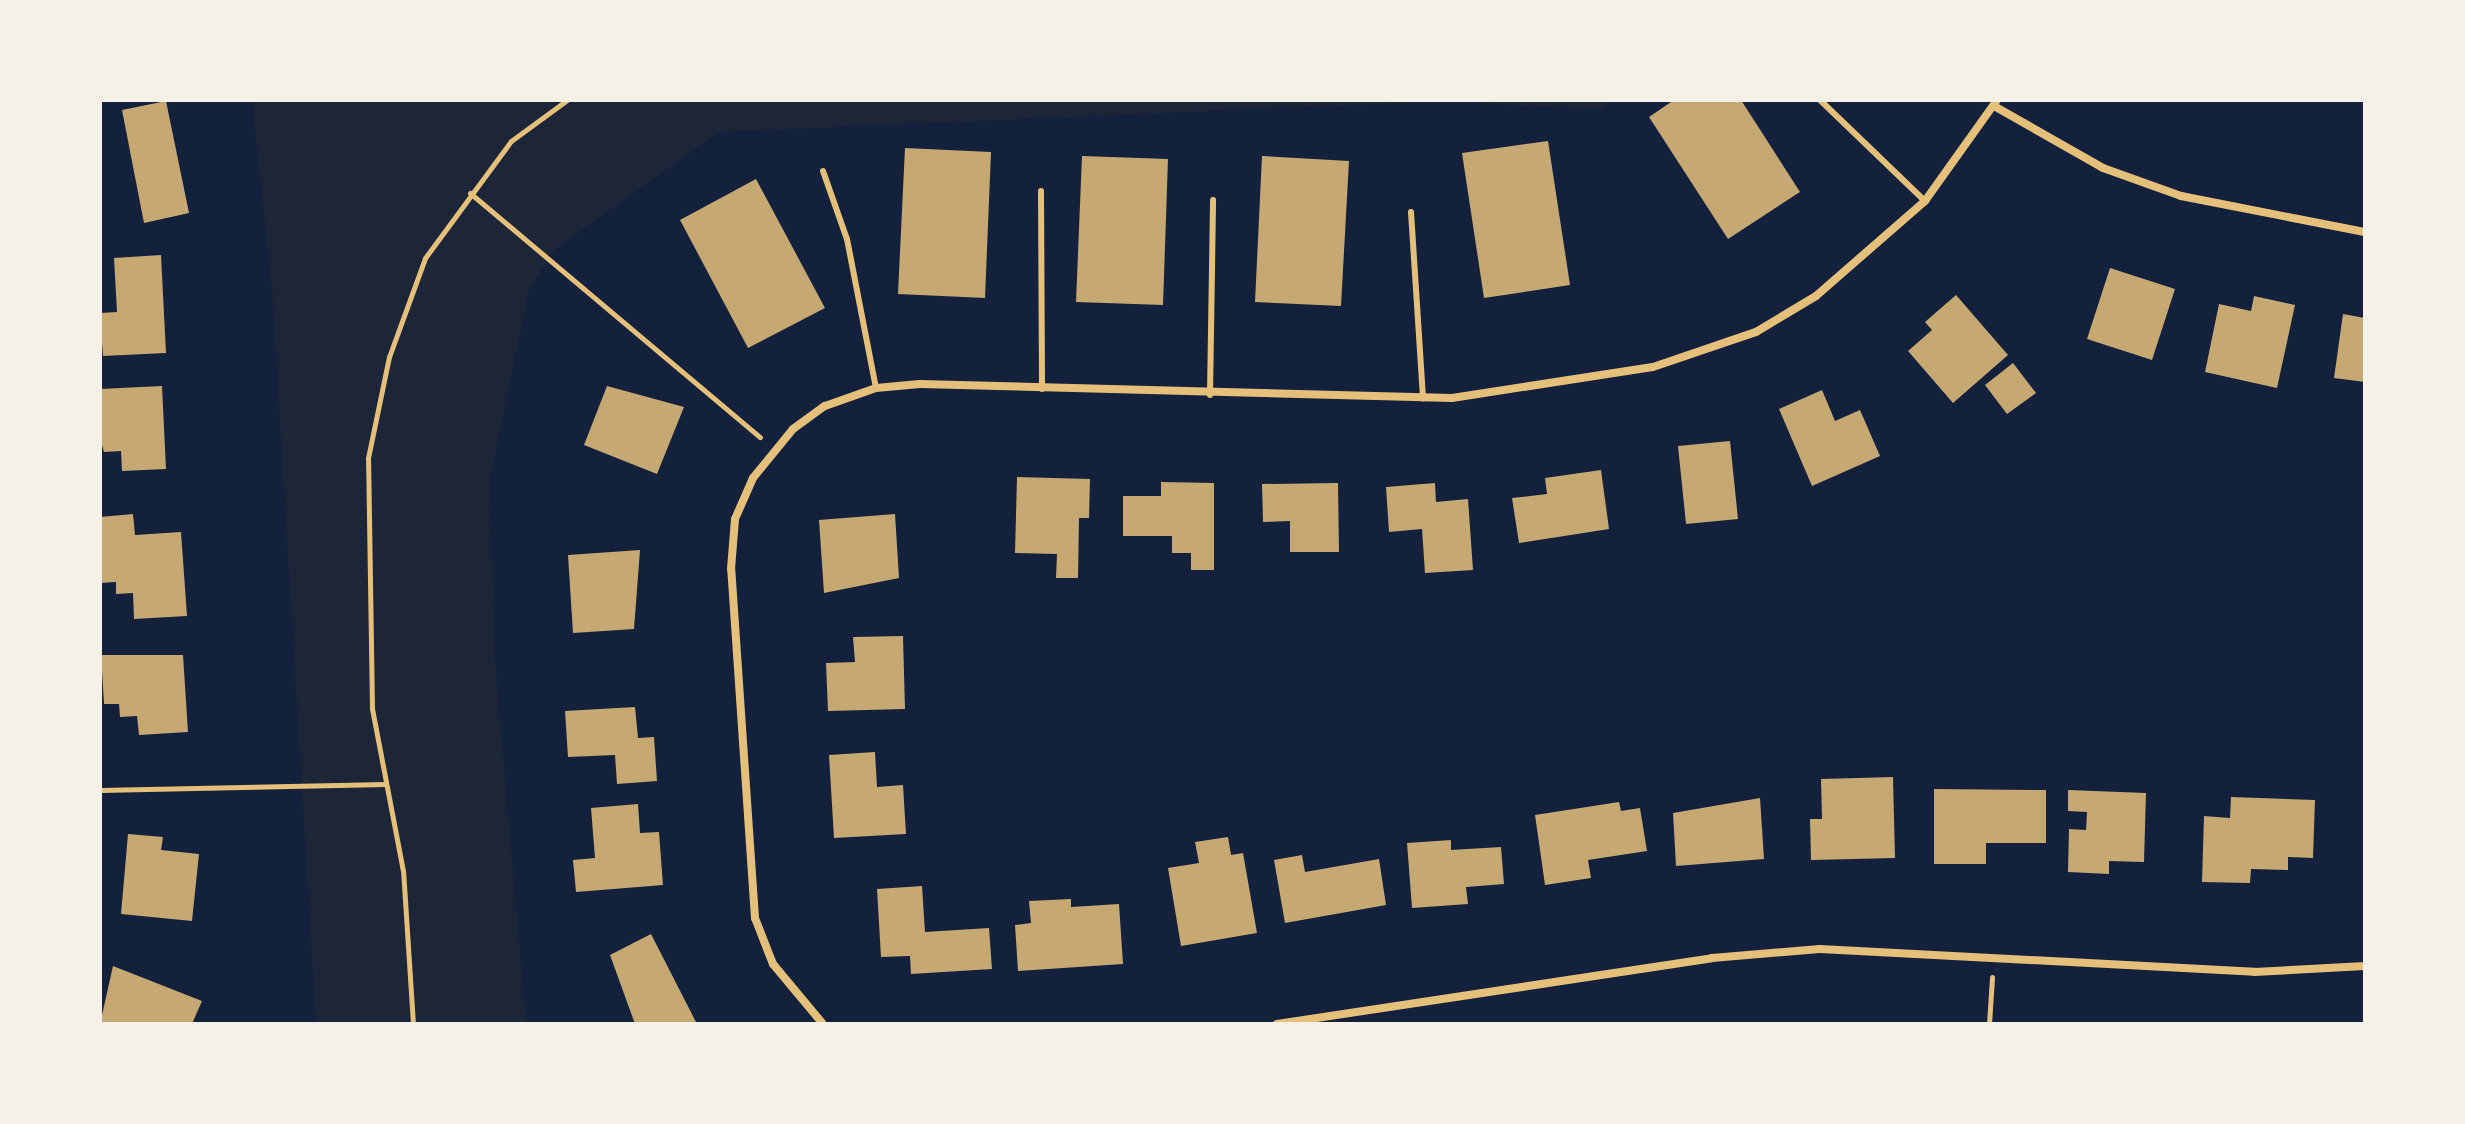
<!DOCTYPE html>
<style>
body{margin:0}
#map{position:relative;width:2465px;height:1124px;overflow:hidden;background:#14213d;font-family:Overpass,sans-serif}
div>[style]{position:absolute}
[style*='--x']{left:calc(var(--x)*1px);top:calc(var(--y)*1px);width:calc(var(--w)*1px);rotate:calc(var(--a)*1deg)}
.green>*{inset:0;background:#1d2539}
.building>*{inset:0;background:#c6a872}
.path>*{height:5px;margin:-2.5px;padding:0 2.5px;transform-origin:2.5px;border-radius:2.5px;background:#e5c07b}
.service>*{height:6px;margin:-3px;padding:0 3px;transform-origin:3px;border-radius:3px;background:#e5c07b}
.minor>*{height:8px;margin:-4px;padding:0 4px;transform-origin:4px;border-radius:4px;background:#e5c07b}
span{translate:-50% -50%;white-space:nowrap;text-align:center;line-height:1.15;-webkit-text-stroke:7px #f6f1e7;paint-order:stroke}
.frame{position:absolute;inset:0;border:102px solid #f6f1e7;pointer-events:none}
</style>
<div id="map">
<div class="green">
<i style="clip-path:polygon(252px 100px,1612px 100px,1600px 110px,1447px 101px,719px 132px,555px 249px,529px 289px,490px 480px,495px 659px,526px 1024px,316px 1024px,272px 290px)"></i>
</div>
<div class="building">
<i style="clip-path:polygon(1674px 100px,1741px 100px,1800px 192px,1728px 239px,1649px 117px)"></i>
<i style="clip-path:polygon(166px 101px,189px 213px,144px 223px,122px 110px)"></i>
<i style="clip-path:polygon(1548px 141px,1570px 285px,1484px 298px,1462px 153px)"></i>
<i style="clip-path:polygon(905px 148px,991px 152px,985px 298px,898px 294px)"></i>
<i style="clip-path:polygon(1082px 156px,1168px 159px,1163px 305px,1076px 302px)"></i>
<i style="clip-path:polygon(1262px 156px,1349px 161px,1341px 306px,1255px 302px)"></i>
<i style="clip-path:polygon(756px 179px,825px 308px,748px 348px,680px 220px)"></i>
<i style="clip-path:polygon(161px 255px,166px 353px,103px 356px,100px 313px,117px 312px,114px 258px)"></i>
<i style="clip-path:polygon(2110px 268px,2175px 289px,2152px 360px,2087px 339px)"></i>
<i style="clip-path:polygon(1956px 295px,2008px 355px,1953px 403px,1908px 351px,1932px 330px,1925px 322px)"></i>
<i style="clip-path:polygon(2254px 296px,2295px 305px,2277px 388px,2205px 372px,2219px 304px,2251px 311px)"></i>
<i style="clip-path:polygon(2343px 314px,2365px 318px,2365px 382px,2334px 378px)"></i>
<i style="clip-path:polygon(2013px 363px,2036px 393px,2007px 414px,1985px 385px)"></i>
<i style="clip-path:polygon(162px 386px,166px 469px,122px 471px,121px 451px,104px 452px,100px 438px,100px 389px)"></i>
<i style="clip-path:polygon(607px 386px,684px 407px,657px 474px,584px 445px)"></i>
<i style="clip-path:polygon(1822px 390px,1835px 421px,1860px 410px,1880px 456px,1812px 486px,1779px 409px)"></i>
<i style="clip-path:polygon(1730px 441px,1738px 519px,1686px 524px,1678px 446px)"></i>
<i style="clip-path:polygon(1601px 470px,1609px 529px,1519px 543px,1512px 498px,1547px 494px,1545px 478px)"></i>
<i style="clip-path:polygon(1017px 477px,1090px 479px,1089px 518px,1079px 518px,1078px 578px,1056px 578px,1057px 554px,1015px 553px)"></i>
<i style="clip-path:polygon(1161px 482px,1214px 483px,1214px 570px,1191px 570px,1191px 553px,1172px 553px,1172px 536px,1123px 536px,1123px 496px,1161px 496px)"></i>
<i style="clip-path:polygon(1338px 483px,1339px 552px,1290px 552px,1290px 521px,1263px 522px,1262px 484px)"></i>
<i style="clip-path:polygon(1435px 483px,1436px 502px,1468px 499px,1473px 570px,1425px 573px,1422px 529px,1389px 532px,1386px 487px)"></i>
<i style="clip-path:polygon(133px 514px,135px 535px,181px 532px,187px 616px,134px 619px,133px 593px,116px 594px,116px 582px,100px 583px,100px 517px)"></i>
<i style="clip-path:polygon(895px 514px,899px 578px,824px 593px,819px 520px)"></i>
<i style="clip-path:polygon(640px 550px,634px 629px,573px 633px,568px 555px)"></i>
<i style="clip-path:polygon(903px 636px,905px 709px,828px 711px,826px 663px,855px 662px,853px 637px)"></i>
<i style="clip-path:polygon(101px 655px,183px 655px,188px 732px,139px 735px,137px 716px,120px 717px,119px 704px,104px 704px)"></i>
<i style="clip-path:polygon(635px 707px,638px 738px,654px 737px,657px 781px,617px 784px,615px 755px,568px 757px,565px 711px)"></i>
<i style="clip-path:polygon(875px 752px,877px 787px,903px 785px,906px 834px,834px 838px,829px 755px)"></i>
<i style="clip-path:polygon(1893px 777px,1895px 858px,1811px 860px,1810px 819px,1822px 819px,1821px 779px)"></i>
<i style="clip-path:polygon(1934px 789px,2046px 790px,2046px 843px,1986px 843px,1986px 864px,1934px 864px)"></i>
<i style="clip-path:polygon(2068px 790px,2146px 793px,2144px 862px,2109px 861px,2109px 874px,2068px 872px,2069px 829px,2086px 830px,2087px 812px,2068px 811px)"></i>
<i style="clip-path:polygon(2231px 797px,2315px 800px,2313px 858px,2288px 857px,2288px 870px,2251px 869px,2250px 883px,2202px 882px,2204px 816px,2230px 818px)"></i>
<i style="clip-path:polygon(1760px 798px,1764px 859px,1676px 866px,1673px 813px)"></i>
<i style="clip-path:polygon(1619px 802px,1621px 811px,1640px 808px,1647px 851px,1588px 860px,1591px 878px,1545px 885px,1535px 815px)"></i>
<i style="clip-path:polygon(638px 804px,640px 833px,659px 832px,663px 885px,576px 892px,573px 860px,595px 858px,591px 808px)"></i>
<i style="clip-path:polygon(128px 834px,163px 837px,161px 850px,199px 854px,192px 921px,121px 914px)"></i>
<i style="clip-path:polygon(1228px 837px,1231px 855px,1243px 853px,1257px 933px,1181px 946px,1168px 868px,1199px 863px,1195px 842px)"></i>
<i style="clip-path:polygon(1451px 840px,1451px 850px,1501px 847px,1504px 884px,1466px 887px,1468px 904px,1412px 908px,1407px 843px)"></i>
<i style="clip-path:polygon(1302px 855px,1305px 872px,1379px 859px,1386px 905px,1285px 923px,1274px 860px)"></i>
<i style="clip-path:polygon(922px 886px,925px 932px,989px 928px,992px 969px,911px 974px,910px 956px,881px 957px,877px 889px)"></i>
<i style="clip-path:polygon(1071px 899px,1071px 907px,1119px 904px,1123px 964px,1018px 971px,1015px 925px,1031px 923px,1029px 901px)"></i>
<i style="clip-path:polygon(651px 934px,697px 1024px,635px 1024px,610px 955px)"></i>
<i style="clip-path:polygon(113px 966px,202px 1001px,192px 1024px,100px 1024px)"></i>
</div>
<div class="path">
<i style="--x:470;--y:193;--w:379;--a:40.1"></i>
<i style="--x:100;--y:790;--w:286;--a:-1.2"></i>
<i style="--x:413;--y:1024;--w:153;--a:-93.7"></i>
<i style="--x:403;--y:871;--w:166;--a:-100.8"></i>
<i style="--x:372;--y:708;--w:250;--a:-90.9"></i>
<i style="--x:368;--y:458;--w:103;--a:-78.3"></i>
<i style="--x:389;--y:357;--w:105;--a:-70"></i>
<i style="--x:425;--y:258;--w:145;--a:-53.7"></i>
<i style="--x:511;--y:141;--w:69;--a:-36.2"></i>
<i style="--x:1989;--y:1024;--w:47;--a:-86.3"></i>
</div>
<div class="service">
<i style="--x:1820;--y:100;--w:146;--a:43.9"></i>
<i style="--x:823;--y:171;--w:72;--a:70.6"></i>
<i style="--x:847;--y:239;--w:152;--a:79"></i>
<i style="--x:1041;--y:191;--w:198;--a:89.7"></i>
<i style="--x:1411;--y:212;--w:187;--a:86.3"></i>
<i style="--x:1210;--y:395;--w:195;--a:-89.1"></i>
</div>
<div class="minor">
<i style="--x:1994;--y:106;--w:125;--a:29.6"></i>
<i style="--x:2103;--y:168;--w:83;--a:19.7"></i>
<i style="--x:2181;--y:196;--w:187;--a:11.1"></i>
<i style="--x:823;--y:1024;--w:78;--a:-129.8"></i>
<i style="--x:773;--y:964;--w:49;--a:-111.4"></i>
<i style="--x:755;--y:918;--w:350;--a:-93.9"></i>
<i style="--x:731;--y:569;--w:50;--a:-85.4"></i>
<i style="--x:735;--y:519;--w:45;--a:-66.3"></i>
<i style="--x:753;--y:478;--w:63;--a:-50.8"></i>
<i style="--x:793;--y:429;--w:39;--a:-36"></i>
<i style="--x:825;--y:406;--w:54;--a:-19.4"></i>
<i style="--x:876;--y:388;--w:44;--a:-5.2"></i>
<i style="--x:920;--y:384;--w:532;--a:1.51"></i>
<i style="--x:1452;--y:398;--w:203;--a:-8.8"></i>
<i style="--x:1653;--y:367;--w:109;--a:-18.8"></i>
<i style="--x:1756;--y:332;--w:70;--a:-31"></i>
<i style="--x:1816;--y:296;--w:145;--a:-41.1"></i>
<i style="--x:1925;--y:201;--w:124;--a:-54.5"></i>
<i style="--x:1277;--y:1024;--w:440;--a:-8.6"></i>
<i style="--x:1712;--y:958;--w:108;--a:-4.8"></i>
<i style="--x:1820;--y:949;--w:435;--a:3"></i>
<i style="--x:2254;--y:972;--w:111;--a:-3.1"></i>
</div>
<div class="frame"></div>
</div>
